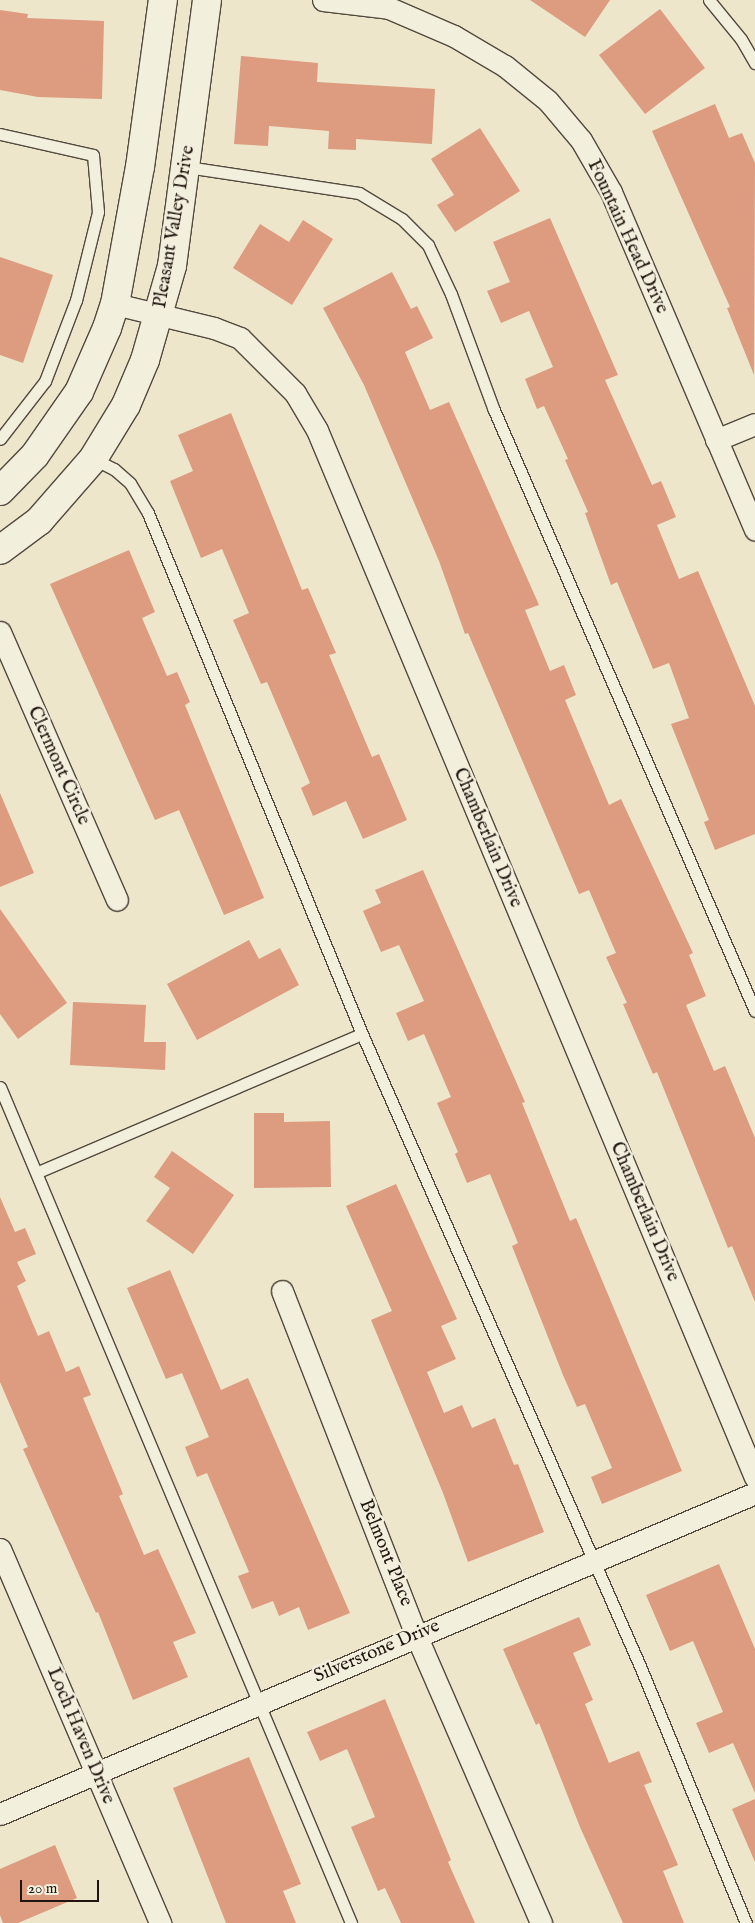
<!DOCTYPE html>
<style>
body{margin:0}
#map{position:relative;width:755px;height:1923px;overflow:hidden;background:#ede6cb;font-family:"IM FELL English",serif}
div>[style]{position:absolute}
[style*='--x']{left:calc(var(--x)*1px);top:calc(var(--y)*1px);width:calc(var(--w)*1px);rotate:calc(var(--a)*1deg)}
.building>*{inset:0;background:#dd9b7f}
.roads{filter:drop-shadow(1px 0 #53493e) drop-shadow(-1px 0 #53493e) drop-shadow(0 1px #53493e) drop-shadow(0 -1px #53493e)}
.lane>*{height:11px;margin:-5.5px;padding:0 5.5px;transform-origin:5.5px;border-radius:5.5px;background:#f3efdd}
.street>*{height:21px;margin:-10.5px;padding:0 10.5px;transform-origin:10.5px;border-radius:10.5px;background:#f3efdd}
.secondary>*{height:28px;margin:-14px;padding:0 14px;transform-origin:14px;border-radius:14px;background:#f3efdd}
span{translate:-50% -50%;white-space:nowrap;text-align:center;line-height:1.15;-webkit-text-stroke:5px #f3efdd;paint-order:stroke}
.street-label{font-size:19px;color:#20150f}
.scale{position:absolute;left:20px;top:1880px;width:79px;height:22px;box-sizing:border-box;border:2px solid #20150f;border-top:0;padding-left:6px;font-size:15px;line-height:18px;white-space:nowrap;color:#20150f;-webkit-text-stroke:4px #f3efdd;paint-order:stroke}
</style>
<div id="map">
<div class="building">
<i style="clip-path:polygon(530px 0,610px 0,585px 37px)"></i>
<i style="clip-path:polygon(660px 9px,705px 68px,645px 114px,599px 55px)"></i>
<i style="clip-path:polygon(0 10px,28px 14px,27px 18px,104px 21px,102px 99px,38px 97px,0 90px)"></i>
<i style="clip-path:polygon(241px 56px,318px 63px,317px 82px,435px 89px,432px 144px,356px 139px,356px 150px,328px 149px,329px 131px,269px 126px,268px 146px,234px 144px)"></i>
<i style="clip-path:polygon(715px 104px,729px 138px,742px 133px,755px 163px,754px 375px,727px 308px,730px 307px,652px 131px)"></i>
<i style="clip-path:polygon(480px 128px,520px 191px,455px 232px,437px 205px,454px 195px,431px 159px)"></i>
<i style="clip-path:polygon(550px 218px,618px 375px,605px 380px,652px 485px,661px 481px,676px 517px,657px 525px,679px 579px,698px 571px,755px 706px,755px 834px,715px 850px,704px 822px,709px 820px,671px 724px,689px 718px,669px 663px,653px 669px,617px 582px,611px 585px,585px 513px,588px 512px,565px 460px,568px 459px,544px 406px,537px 409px,525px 379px,553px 367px,529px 311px,501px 323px,487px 291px,510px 282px,493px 242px)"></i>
<i style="clip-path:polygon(303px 220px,333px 239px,292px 305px,233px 268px,260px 224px,289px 242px)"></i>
<i style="clip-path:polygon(0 257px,53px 275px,23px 363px,0 355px)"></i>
<i style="clip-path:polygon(392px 272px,411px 309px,417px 306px,433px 338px,405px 352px,430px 410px,449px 402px,539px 605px,525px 610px,550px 671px,564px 665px,576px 695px,565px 700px,609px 805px,621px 799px,693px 953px,689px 955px,706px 996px,686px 1005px,714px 1071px,725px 1066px,755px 1138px,755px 1302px,732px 1246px,728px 1248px,657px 1072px,653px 1074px,623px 1004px,627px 1003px,606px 957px,616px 953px,589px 890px,579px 894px,468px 633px,465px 634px,439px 561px,364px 385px,323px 308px)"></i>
<i style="clip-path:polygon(231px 413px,302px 590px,308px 588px,336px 653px,329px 655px,372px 757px,379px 754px,407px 820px,363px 839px,346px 801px,313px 816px,301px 788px,310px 783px,267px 682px,261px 684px,233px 620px,249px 613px,222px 549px,201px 558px,170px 481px,193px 471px,178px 435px)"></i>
<i style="clip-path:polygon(129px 550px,155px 612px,142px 618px,167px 676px,177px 672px,190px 702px,185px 705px,264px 898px,224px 915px,179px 810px,155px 820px,50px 584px)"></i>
<i style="clip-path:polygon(0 793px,34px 873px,0 887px)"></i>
<i style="clip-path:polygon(423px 870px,525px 1102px,522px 1103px,570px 1221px,576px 1218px,682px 1471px,602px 1504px,591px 1477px,612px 1468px,585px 1404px,577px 1407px,563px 1375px,512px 1246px,518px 1243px,490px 1174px,467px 1183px,455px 1154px,458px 1152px,437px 1103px,451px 1097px,424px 1034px,408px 1041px,396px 1013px,424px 1001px,399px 945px,381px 952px,363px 911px,381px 903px,375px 890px)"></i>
<i style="clip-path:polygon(0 909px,67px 1003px,18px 1039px,0 1014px)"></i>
<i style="clip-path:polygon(249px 940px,259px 959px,280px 948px,299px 985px,197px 1040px,167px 984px)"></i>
<i style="clip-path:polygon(73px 1002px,146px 1005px,144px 1042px,166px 1042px,165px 1070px,70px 1065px)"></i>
<i style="clip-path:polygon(254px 1113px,284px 1113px,284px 1122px,330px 1121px,331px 1187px,254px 1188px)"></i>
<i style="clip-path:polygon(172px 1151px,234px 1195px,193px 1254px,146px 1221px,170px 1188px,154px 1177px)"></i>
<i style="clip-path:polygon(396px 1184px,457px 1319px,441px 1326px,456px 1359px,427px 1372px,444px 1413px,462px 1405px,472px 1428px,495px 1418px,514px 1465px,518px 1464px,544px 1532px,468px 1562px,443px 1493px,371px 1320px,392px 1311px,346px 1206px)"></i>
<i style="clip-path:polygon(0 1197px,15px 1232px,25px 1228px,36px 1254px,17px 1262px,26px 1281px,17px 1286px,38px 1336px,49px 1331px,66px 1372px,79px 1366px,91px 1395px,83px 1398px,123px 1494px,119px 1496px,144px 1555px,158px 1549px,196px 1633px,173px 1642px,188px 1677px,133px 1700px,98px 1612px,96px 1613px,23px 1449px,28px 1447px,0 1382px)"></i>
<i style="clip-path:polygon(170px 1270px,221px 1390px,248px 1378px,350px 1613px,308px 1630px,299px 1607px,279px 1616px,273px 1601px,252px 1609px,238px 1576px,249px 1572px,207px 1473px,197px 1477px,185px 1447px,209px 1437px,182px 1373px,166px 1379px,127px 1288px)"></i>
<i style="clip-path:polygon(719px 1564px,755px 1649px,755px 1793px,733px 1743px,709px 1753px,696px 1723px,723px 1712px,693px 1641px,670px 1651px,646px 1595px)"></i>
<i style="clip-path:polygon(579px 1617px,591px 1645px,573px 1653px,593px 1700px,585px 1704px,609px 1763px,639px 1751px,652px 1782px,644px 1785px,678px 1865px,663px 1871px,684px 1923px,623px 1923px,580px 1827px,539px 1723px,536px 1725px,503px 1649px)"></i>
<i style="clip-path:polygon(385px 1699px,451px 1860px,448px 1862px,475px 1923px,401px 1923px,385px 1888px,378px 1891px,351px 1827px,375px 1817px,347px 1749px,320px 1761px,307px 1732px)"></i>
<i style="clip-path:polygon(249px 1757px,301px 1884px,283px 1891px,296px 1923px,226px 1923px,173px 1788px)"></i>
<i style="clip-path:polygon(755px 1799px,755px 1862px,732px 1809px)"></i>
<i style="clip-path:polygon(55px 1845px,77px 1898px,18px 1923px,3px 1923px,0 1915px,0 1869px)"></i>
</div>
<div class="roads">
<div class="lane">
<i style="--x:709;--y:0;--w:50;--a:50.6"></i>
<i style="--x:741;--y:39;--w:28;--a:60"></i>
<i style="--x:0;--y:134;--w:95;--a:12.7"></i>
<i style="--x:93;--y:155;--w:57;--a:85"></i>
<i style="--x:98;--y:212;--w:91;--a:104"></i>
<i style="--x:76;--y:300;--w:87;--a:110.9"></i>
<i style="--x:45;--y:381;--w:73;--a:127.8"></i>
<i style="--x:187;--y:167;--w:174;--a:8.6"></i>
<i style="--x:359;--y:193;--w:50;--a:31.2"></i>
<i style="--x:402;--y:219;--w:37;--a:45"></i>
<i style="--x:428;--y:245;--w:54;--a:64.9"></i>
<i style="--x:451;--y:294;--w:124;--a:69.7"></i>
<i style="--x:494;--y:410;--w:655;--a:66.53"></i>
<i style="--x:94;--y:459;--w:22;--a:27"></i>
<i style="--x:114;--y:469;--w:21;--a:41"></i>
<i style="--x:130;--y:483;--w:35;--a:59"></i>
<i style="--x:148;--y:513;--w:563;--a:67.67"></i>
<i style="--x:362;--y:1034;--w:690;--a:66.26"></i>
<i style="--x:640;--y:1666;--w:278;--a:67.6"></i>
<i style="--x:0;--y:1087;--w:907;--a:67.22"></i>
<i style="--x:38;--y:1172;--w:352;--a:-23.1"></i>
</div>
<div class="street">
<i style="--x:323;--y:0;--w:66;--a:6.9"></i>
<i style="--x:389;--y:8;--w:71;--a:23.3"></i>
<i style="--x:454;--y:36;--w:59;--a:30.5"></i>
<i style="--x:505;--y:66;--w:55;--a:39.1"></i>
<i style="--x:548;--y:101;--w:51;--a:49.8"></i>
<i style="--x:581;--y:140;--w:60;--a:60"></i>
<i style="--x:611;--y:192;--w:367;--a:66.9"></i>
<i style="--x:115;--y:304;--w:102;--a:13.6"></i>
<i style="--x:214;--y:328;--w:28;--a:21"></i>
<i style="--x:240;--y:338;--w:78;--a:45"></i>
<i style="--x:295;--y:393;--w:43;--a:59.3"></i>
<i style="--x:317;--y:430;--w:1135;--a:67.3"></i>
<i style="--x:716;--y:440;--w:42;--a:-22.3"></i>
<i style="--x:0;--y:632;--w:292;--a:66.4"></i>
<i style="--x:282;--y:1291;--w:369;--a:68.7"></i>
<i style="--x:416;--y:1635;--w:314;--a:66.5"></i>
<i style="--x:0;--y:1549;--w:407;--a:66.8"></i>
<i style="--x:0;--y:1814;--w:820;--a:-23.03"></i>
</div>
<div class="secondary">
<i style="--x:0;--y:491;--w:50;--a:-45.8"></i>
<i style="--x:35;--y:455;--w:77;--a:-55.1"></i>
<i style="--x:79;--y:392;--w:70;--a:-66.4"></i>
<i style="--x:107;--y:328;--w:25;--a:-72"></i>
<i style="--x:115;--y:304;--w:139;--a:-79.7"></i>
<i style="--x:140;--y:167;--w:169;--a:-82.2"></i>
<i style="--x:0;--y:550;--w:49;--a:-36.6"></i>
<i style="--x:39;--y:521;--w:82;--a:-48.9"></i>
<i style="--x:93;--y:459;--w:63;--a:-58.6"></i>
<i style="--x:126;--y:405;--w:49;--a:-67.1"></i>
<i style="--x:145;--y:360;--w:98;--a:-74"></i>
<i style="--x:172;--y:266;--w:268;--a:-82.5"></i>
</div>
</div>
<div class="street-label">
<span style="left:175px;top:227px;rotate:-80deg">Pleasant Valley Drive</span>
<span style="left:627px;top:237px;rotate:65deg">Fountain Head Drive</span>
<span style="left:58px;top:766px;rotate:66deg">Clermont Circle</span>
<span style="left:487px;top:838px;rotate:67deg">Chamberlain Drive</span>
<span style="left:644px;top:1212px;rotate:67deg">Chamberlain Drive</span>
<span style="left:385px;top:1553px;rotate:68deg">Belmont Place</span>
<span style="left:377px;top:1652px;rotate:-23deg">Silverstone Drive</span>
<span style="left:80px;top:1736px;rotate:67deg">Loch Haven Drive</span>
</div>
<div class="scale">20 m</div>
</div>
